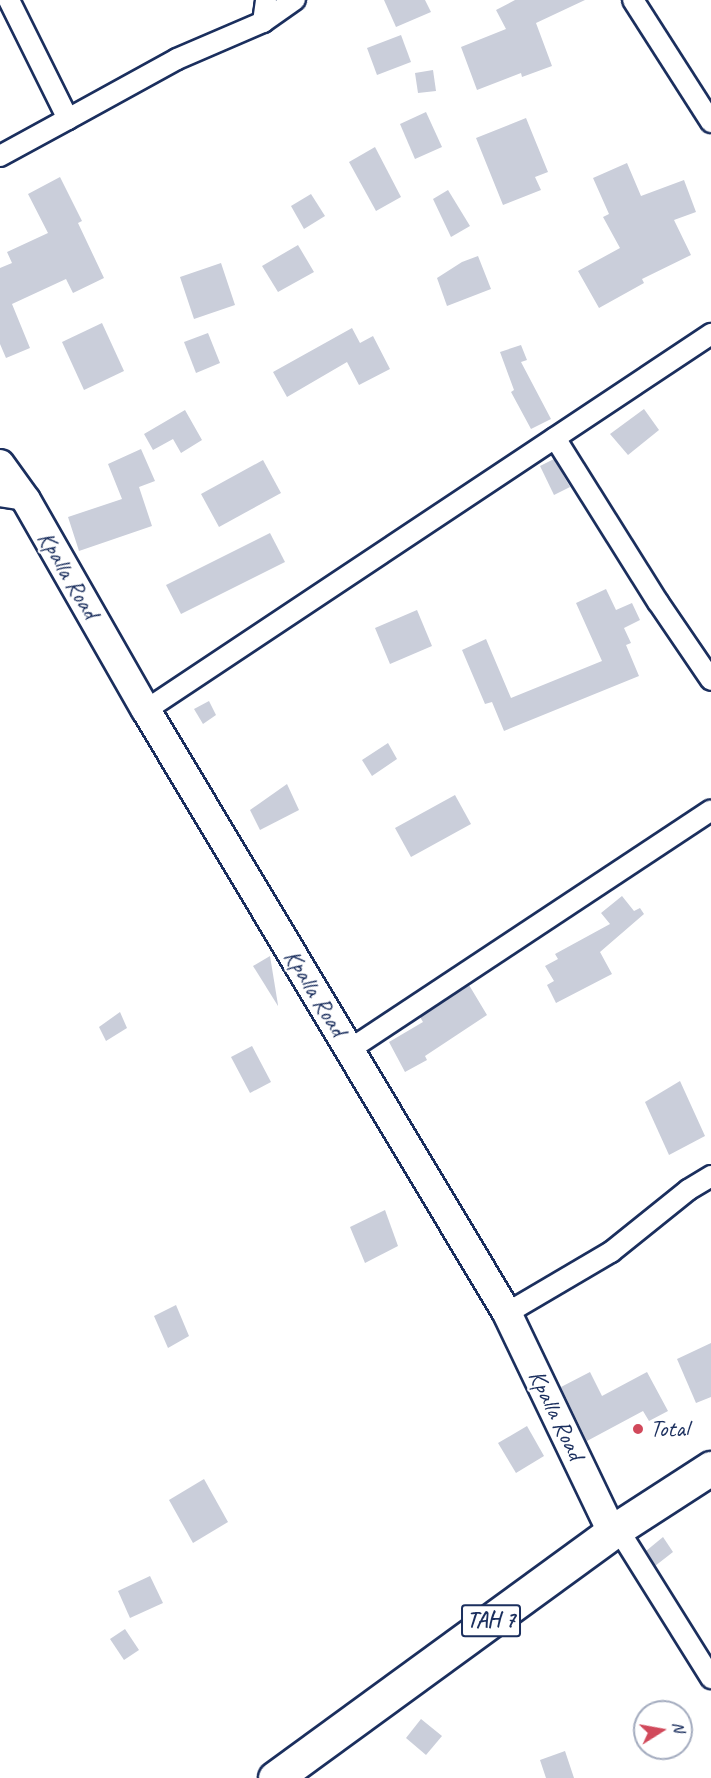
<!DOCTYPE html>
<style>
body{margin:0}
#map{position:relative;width:711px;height:1778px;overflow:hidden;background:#fff;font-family:Caveat,sans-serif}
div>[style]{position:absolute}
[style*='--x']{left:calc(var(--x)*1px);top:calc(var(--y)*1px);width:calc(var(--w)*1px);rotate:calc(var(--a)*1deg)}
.building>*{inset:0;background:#caceda}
.roads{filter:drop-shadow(2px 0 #1b2f5e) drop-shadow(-2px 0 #1b2f5e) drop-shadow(0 2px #1b2f5e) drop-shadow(0 -2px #1b2f5e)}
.street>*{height:20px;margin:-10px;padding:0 10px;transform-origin:10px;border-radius:10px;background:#fff}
.secondary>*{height:28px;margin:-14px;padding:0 14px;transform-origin:14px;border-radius:14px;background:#fff}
.highway>*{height:33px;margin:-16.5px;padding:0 16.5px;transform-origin:16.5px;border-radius:16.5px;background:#fff}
.dots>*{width:16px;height:16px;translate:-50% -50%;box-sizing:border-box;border:3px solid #fff;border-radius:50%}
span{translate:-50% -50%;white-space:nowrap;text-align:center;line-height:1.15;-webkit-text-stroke:4.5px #fff;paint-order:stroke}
.shield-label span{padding:2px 4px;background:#fff;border:2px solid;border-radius:4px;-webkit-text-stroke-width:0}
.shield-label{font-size:22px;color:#1b2f5e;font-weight:700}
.street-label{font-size:24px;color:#1b2f5e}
.poi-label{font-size:24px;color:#1b2f5e}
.left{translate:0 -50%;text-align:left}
.north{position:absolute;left:633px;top:1700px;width:60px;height:60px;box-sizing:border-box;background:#fff;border:2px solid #a4acbf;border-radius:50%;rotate:79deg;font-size:16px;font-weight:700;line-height:24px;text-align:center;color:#1b2f5e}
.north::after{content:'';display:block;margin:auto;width:21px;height:27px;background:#d1495b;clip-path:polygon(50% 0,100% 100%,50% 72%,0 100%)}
</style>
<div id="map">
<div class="building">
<i style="clip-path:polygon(384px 0,425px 0,431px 12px,396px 27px)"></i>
<i style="clip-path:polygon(515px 0,585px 0,536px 23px,552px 66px,522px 77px,521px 73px,477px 90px,461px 47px,506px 29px,496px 10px)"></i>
<i style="clip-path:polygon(401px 35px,411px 62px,377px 75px,367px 48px)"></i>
<i style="clip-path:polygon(433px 70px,436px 91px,418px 93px,415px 73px)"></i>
<i style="clip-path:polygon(426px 112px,442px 147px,415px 159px,400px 124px)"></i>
<i style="clip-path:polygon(526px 118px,548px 172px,535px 177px,541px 190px,503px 205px,476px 138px)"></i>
<i style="clip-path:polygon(375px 147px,401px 197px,376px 211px,349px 162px)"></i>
<i style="clip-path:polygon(627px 163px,641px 196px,684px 180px,696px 212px,674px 220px,691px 255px,642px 279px,644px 283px,599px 308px,578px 271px,620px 248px,603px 217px,609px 214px,593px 178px)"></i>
<i style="clip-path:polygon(60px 177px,82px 221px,78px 223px,104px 278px,73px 293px,66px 279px,12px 304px,30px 348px,6px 358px,0 344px,0 268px,12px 263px,7px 252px,48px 233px,28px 194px)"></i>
<i style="clip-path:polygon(448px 190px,470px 226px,451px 237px,433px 199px)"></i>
<i style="clip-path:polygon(311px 194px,325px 216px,304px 229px,291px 206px)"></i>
<i style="clip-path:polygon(298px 245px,314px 272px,278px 292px,262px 266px)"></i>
<i style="clip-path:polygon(478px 256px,491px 289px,447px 306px,437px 278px,462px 262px)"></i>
<i style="clip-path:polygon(221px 263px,235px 305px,194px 319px,180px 277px)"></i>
<i style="clip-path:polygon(102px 323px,124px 371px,84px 390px,62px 342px)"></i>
<i style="clip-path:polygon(352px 328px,360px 343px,373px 336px,390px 369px,359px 385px,347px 362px,287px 397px,273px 372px)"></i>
<i style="clip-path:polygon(208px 333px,220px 363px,196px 373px,184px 342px)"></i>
<i style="clip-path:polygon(521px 345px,527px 360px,521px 362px,551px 419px,531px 429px,511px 392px,514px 390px,500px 352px)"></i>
<i style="clip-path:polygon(644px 409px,659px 430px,628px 455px,610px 434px)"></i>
<i style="clip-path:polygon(185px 410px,202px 440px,181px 453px,173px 439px,153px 450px,144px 434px)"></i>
<i style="clip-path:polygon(141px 449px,155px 481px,139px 487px,152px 526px,79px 551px,68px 517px,122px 499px,108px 464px)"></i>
<i style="clip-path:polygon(554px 459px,570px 487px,554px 495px,540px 466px)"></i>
<i style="clip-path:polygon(263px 460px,281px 493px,219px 527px,201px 494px)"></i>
<i style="clip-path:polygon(270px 533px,285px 562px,181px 614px,166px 585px)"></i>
<i style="clip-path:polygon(606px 589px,616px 610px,632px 603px,640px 620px,624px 628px,631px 643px,626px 645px,639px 676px,504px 731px,492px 702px,485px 704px,462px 650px,486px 639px,511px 698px,602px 661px,576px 603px)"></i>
<i style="clip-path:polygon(417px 610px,432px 646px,390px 664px,375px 628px)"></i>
<i style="clip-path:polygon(209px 701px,216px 715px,203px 724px,194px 709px)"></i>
<i style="clip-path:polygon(388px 743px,397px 759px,372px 776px,362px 760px)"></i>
<i style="clip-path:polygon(287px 784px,299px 810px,260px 830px,250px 810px)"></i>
<i style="clip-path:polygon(455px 795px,471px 824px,411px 857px,395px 828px)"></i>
<i style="clip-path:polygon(622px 896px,634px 911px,640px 908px,644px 914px,600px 952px,612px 974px,556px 1003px,547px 985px,554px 981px,545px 966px,558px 959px,555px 954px,610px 924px,601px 913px)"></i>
<i style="clip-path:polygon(270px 956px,278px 1005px,278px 1006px,253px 966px)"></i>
<i style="clip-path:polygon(469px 985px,487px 1015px,425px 1056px,427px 1060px,405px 1072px,389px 1042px,423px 1022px,420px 1017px)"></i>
<i style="clip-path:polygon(120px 1012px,127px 1028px,106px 1041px,99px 1027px)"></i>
<i style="clip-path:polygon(252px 1046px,271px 1082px,250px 1093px,231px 1057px)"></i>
<i style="clip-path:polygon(680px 1081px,705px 1136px,669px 1155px,645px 1102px)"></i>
<i style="clip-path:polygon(385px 1210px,398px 1246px,365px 1263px,350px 1227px)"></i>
<i style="clip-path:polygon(176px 1305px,189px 1336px,168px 1348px,154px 1316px)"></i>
<i style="clip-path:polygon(711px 1343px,711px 1397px,696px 1403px,677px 1359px)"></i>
<i style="clip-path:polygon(590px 1372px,602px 1396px,647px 1372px,668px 1411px,649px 1421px,643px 1411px,587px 1441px,561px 1387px)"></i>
<i style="clip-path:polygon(527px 1426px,544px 1456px,516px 1473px,498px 1443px)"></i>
<i style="clip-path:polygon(204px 1479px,228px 1522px,193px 1543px,169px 1500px)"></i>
<i style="clip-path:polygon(663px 1537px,673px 1552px,655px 1566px,646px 1551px)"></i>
<i style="clip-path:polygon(150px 1576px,163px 1603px,130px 1618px,118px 1591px)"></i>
<i style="clip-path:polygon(125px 1629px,139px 1650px,124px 1660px,110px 1639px)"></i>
<i style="clip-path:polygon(421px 1719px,442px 1736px,426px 1755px,406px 1738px)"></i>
<i style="clip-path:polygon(565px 1751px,574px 1778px,546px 1778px,540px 1760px)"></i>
</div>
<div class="roads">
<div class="street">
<i style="--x:633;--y:0;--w:145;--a:57.4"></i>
<i style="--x:263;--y:22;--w:39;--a:-35"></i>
<i style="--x:68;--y:119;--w:124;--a:-28.8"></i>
<i style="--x:177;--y:59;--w:94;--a:-23.3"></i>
<i style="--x:263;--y:22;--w:22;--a:-82"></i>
<i style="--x:0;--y:156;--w:77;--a:-28.6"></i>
<i style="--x:68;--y:119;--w:133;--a:-116.4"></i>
<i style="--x:555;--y:438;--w:194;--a:57.9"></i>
<i style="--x:658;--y:602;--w:94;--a:55.8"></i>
<i style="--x:0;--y:496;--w:26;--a:9"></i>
<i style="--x:146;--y:710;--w:679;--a:-33.64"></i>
<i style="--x:349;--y:1050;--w:434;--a:-33.5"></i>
<i style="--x:507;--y:1313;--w:121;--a:-30.4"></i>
<i style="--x:611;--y:1252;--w:99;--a:-38.8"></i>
<i style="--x:688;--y:1190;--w:27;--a:-31"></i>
<i style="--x:618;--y:1529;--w:176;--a:58"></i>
</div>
<div class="secondary">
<i style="--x:0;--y:464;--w:44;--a:54.2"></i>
<i style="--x:26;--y:500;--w:242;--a:60.3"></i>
<i style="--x:146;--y:710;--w:703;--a:59.09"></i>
<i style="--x:507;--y:1313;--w:243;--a:64.4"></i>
</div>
<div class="highway">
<i style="--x:275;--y:1778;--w:417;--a:-36.1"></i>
<i style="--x:612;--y:1532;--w:118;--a:-32.9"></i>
</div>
</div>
<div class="dots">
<i style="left:638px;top:1429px;background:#d1495b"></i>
</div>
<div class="shield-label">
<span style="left:491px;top:1621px">TAH 7</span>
</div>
<div class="street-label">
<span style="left:68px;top:575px;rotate:60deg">Kpalla Road</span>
<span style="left:315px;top:993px;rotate:59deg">Kpalla Road</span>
<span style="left:556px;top:1415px;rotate:64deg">Kpalla Road</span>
</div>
<div class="poi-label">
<span class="left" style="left:650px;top:1429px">Total</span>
</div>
<div class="north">N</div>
</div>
